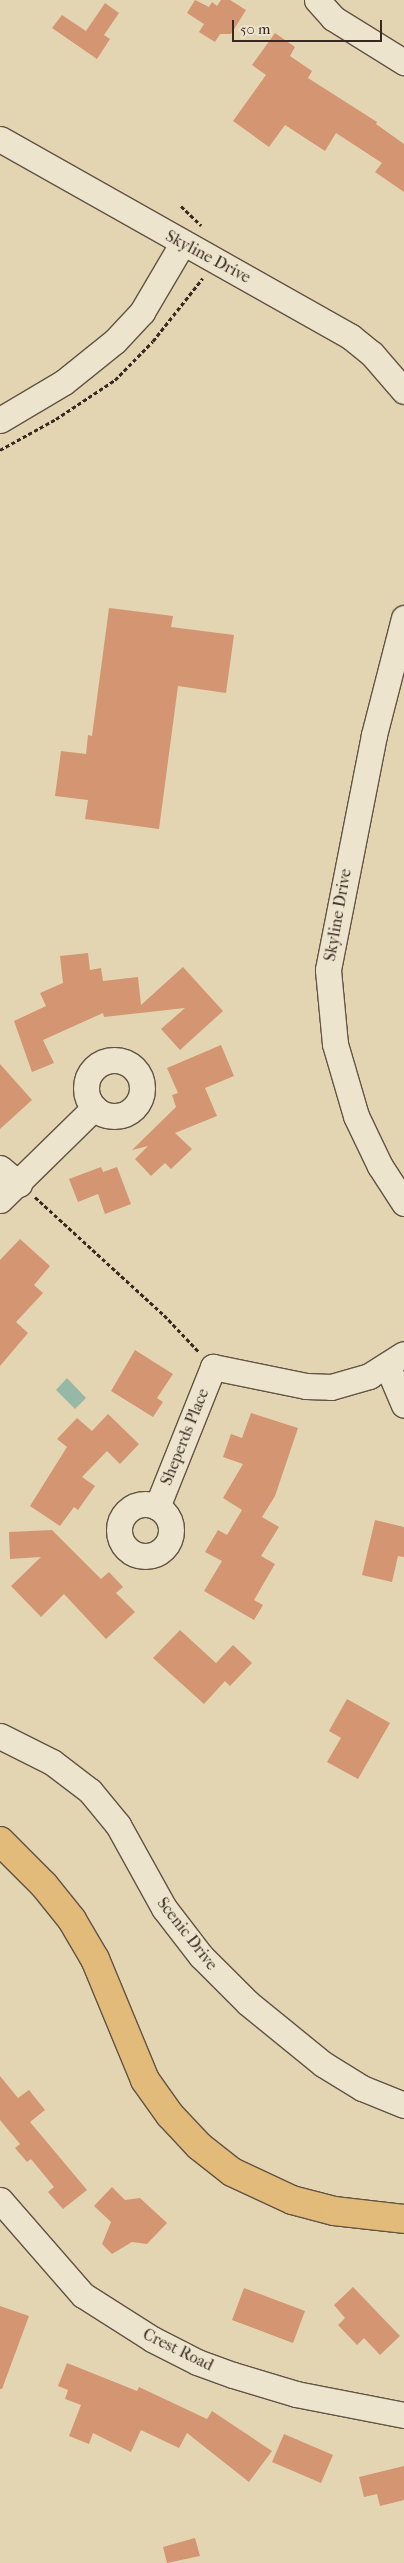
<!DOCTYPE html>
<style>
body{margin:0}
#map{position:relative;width:404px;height:2563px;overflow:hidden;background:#e3d5b2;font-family:"IM FELL French Canon",serif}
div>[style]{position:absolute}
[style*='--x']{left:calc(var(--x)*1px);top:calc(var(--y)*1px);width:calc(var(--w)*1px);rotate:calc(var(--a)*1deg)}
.water>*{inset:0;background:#96b9a7}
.building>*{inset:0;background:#d49572}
.path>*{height:3px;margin-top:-1.5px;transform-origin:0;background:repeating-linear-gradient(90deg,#372821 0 4px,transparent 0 6.5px)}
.roads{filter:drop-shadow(1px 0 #625345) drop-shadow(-1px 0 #625345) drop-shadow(0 1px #625345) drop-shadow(0 -1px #625345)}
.minor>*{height:25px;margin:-12.5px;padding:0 12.5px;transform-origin:12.5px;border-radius:12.5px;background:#ede4cd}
.minor>.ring{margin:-12.5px;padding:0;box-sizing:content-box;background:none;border:25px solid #ede4cd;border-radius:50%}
.major>*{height:28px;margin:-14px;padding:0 14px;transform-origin:14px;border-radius:14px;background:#e2ba79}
span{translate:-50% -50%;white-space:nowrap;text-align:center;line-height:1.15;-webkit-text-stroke:5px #ede4cd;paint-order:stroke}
.street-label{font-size:16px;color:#372821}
.scale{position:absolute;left:232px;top:20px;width:150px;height:22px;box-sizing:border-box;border:2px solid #372821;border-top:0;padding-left:6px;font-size:15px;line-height:18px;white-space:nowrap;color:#372821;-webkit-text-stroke:4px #ede4cd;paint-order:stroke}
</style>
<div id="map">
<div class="water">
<i style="clip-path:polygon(67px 1378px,86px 1398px,75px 1409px,56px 1390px)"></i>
</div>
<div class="building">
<i style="clip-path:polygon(195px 0,209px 7px,212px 2px,217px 6px,221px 0,230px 0,246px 10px,231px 34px,220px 34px,215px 42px,199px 32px,204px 24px,187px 13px)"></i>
<i style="clip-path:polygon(105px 3px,119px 13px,104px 35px,110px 39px,97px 59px,52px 28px,62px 15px,86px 31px)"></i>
<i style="clip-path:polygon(275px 33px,295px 47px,290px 56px,312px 71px,308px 78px,377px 122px,376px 124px,404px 144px,404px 192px,375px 172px,382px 163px,336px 133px,325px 151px,285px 125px,269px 147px,233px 121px,266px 75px,252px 65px)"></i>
<i style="clip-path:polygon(109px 608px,173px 616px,171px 627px,234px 635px,226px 693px,178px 686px,159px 829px,85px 819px,88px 800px,55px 796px,61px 751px,86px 754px,88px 735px,92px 736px)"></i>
<i style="clip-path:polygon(88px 953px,90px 970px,101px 968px,103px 981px,138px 977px,141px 1005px,183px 967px,223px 1011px,180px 1050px,161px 1029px,185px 1008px,104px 1017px,103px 1013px,43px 1040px,54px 1063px,32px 1072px,14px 1021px,46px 1006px,40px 993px,63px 983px,60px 956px)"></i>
<i style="clip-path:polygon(221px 1045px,234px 1076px,205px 1088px,217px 1116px,175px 1133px,192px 1149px,171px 1169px,165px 1163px,151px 1176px,135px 1159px,148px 1146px,132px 1150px,176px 1107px,172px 1095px,178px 1093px,167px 1068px)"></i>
<i style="clip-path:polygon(0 1064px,32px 1100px,0 1129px)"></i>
<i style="clip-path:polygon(101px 1167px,103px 1172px,117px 1167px,131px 1204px,105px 1214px,98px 1194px,78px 1202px,69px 1179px)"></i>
<i style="clip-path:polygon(20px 1239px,50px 1266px,34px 1285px,43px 1293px,16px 1322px,28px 1333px,0 1366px,0 1260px)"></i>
<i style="clip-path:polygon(135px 1350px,173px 1374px,157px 1398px,163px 1402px,153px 1417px,111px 1391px)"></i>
<i style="clip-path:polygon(251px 1413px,298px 1428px,275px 1496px,262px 1517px,279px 1527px,261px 1556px,275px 1564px,254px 1600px,263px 1605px,254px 1620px,204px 1591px,222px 1561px,205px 1552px,218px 1530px,227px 1535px,242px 1510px,223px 1498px,243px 1464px,223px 1457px,231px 1434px,242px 1438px)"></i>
<i style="clip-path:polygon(108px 1414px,139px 1444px,120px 1464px,107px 1451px,82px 1477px,95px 1486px,78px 1510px,74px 1507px,60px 1526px,30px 1506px,67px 1447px,57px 1439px,77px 1418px,92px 1431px)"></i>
<i style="clip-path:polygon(375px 1520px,404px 1527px,404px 1557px,398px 1556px,392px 1582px,362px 1575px)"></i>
<i style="clip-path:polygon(52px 1530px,101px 1579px,109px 1572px,123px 1587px,116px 1593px,135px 1612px,106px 1639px,64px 1594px,41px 1617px,11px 1586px,41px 1557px,10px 1559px,9px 1532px)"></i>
<i style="clip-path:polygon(180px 1630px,216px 1663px,233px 1645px,252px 1663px,230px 1686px,225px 1681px,204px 1704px,153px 1658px)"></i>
<i style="clip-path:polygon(347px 1699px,390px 1723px,358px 1779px,327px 1762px,341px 1738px,329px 1731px)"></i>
<i style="clip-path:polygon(0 2076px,18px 2098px,29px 2090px,45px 2110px,30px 2122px,87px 2190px,63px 2209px,48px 2192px,54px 2187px,31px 2159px,27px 2162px,15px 2148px,20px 2144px,0 2120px)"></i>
<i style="clip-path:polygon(112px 2187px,125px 2200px,140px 2198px,167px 2223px,147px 2244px,132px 2242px,112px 2254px,102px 2244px,111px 2222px,94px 2206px)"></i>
<i style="clip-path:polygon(353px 2287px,400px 2336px,380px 2355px,364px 2338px,357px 2345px,338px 2325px,345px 2318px,334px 2305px)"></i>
<i style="clip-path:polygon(244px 2288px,305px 2311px,293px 2343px,232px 2320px)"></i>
<i style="clip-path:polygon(0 2306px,29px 2316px,2px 2389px,0 2389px)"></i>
<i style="clip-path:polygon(67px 2363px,137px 2391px,139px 2387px,207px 2419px,212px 2411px,272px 2451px,249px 2482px,187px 2433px,179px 2448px,141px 2430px,131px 2452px,93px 2433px,89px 2444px,69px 2436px,81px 2405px,65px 2399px,68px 2390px,58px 2386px)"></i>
<i style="clip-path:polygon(284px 2434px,333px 2455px,321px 2483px,272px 2462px)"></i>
<i style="clip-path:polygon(404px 2466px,404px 2500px,380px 2506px,377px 2494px,364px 2497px,359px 2477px)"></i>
<i style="clip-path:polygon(195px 2538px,200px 2556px,167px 2563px,163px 2547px)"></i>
</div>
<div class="path">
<i style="--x:181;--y:206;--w:28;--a:44"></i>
<i style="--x:0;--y:450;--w:64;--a:-29"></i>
<i style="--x:56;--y:419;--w:71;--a:-33.5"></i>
<i style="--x:115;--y:380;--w:54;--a:-45.7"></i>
<i style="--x:153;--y:341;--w:80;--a:-51.6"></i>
<i style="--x:35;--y:1197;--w:175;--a:42.5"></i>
<i style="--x:164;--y:1315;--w:51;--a:46.6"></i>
</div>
<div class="roads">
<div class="minor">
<i style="--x:317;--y:0;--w:24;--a:48"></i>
<i style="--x:333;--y:18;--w:84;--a:31.8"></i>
<i style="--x:0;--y:139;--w:403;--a:29.4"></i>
<i style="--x:351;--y:337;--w:27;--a:39"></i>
<i style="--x:372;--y:354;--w:49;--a:49.1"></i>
<i style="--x:0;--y:420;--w:74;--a:-30.7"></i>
<i style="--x:64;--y:382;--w:65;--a:-38.8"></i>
<i style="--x:115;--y:341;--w:40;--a:-47"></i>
<i style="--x:142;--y:312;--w:79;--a:-59.5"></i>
<i style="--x:404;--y:618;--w:121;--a:104.4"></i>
<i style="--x:374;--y:735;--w:239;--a:101.1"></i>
<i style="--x:328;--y:970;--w:74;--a:84.6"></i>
<i style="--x:335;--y:1044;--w:75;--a:73.7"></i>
<i style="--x:356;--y:1116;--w:55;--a:64.4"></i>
<i style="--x:380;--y:1166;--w:44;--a:57"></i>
<i class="ring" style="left:86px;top:1060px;width:31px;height:31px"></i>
<i style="--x:0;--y:1168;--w:25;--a:40"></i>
<i style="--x:0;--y:1200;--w:132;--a:-44.4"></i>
<i style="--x:387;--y:1365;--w:43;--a:67"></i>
<i class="ring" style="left:119px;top:1504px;width:27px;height:27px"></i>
<i style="--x:157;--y:1507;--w:151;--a:-68.2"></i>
<i style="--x:213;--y:1367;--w:95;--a:11.5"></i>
<i style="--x:306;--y:1386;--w:25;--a:2"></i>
<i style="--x:331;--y:1387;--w:40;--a:-16"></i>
<i style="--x:369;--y:1376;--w:41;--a:-32.2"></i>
<i style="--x:0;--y:1736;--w:58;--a:26.6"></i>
<i style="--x:52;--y:1762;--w:48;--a:37.3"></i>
<i style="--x:90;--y:1791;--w:44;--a:50.5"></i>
<i style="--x:118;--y:1825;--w:95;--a:61"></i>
<i style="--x:164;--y:1908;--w:61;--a:52.4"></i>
<i style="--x:201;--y:1956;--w:66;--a:45"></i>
<i style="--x:248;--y:2003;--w:97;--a:39.1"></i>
<i style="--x:323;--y:2064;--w:46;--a:31.6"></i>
<i style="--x:362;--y:2088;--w:45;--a:22"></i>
<i style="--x:0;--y:2200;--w:126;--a:48.9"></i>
<i style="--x:83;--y:2295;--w:82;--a:32.5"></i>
<i style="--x:152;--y:2339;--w:51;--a:27.1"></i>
<i style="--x:197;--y:2362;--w:38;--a:20"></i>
<i style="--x:233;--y:2375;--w:66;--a:16.8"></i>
<i style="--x:296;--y:2394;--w:110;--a:11"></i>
</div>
<div class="major">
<i style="--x:0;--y:1841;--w:62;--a:45"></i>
<i style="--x:44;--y:1885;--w:45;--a:51.3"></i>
<i style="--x:72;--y:1920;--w:45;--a:59.5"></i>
<i style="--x:95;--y:1959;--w:131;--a:67.5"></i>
<i style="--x:145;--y:2080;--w:43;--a:54.5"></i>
<i style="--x:170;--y:2115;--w:42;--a:46.9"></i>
<i style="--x:199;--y:2146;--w:42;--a:38.2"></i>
<i style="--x:232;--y:2172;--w:66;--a:25"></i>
<i style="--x:292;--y:2200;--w:43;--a:14.7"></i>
<i style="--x:334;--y:2211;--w:70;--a:6.5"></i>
</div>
</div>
<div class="street-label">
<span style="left:208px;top:257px;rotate:28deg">Skyline Drive</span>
<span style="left:338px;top:915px;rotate:-80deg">Skyline Drive</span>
<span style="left:185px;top:1437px;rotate:-68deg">Sheperds Place</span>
<span style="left:187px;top:1934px;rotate:52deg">Scenic Drive</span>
<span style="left:178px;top:2350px;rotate:26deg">Crest Road</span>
</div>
<div class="scale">50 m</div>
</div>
